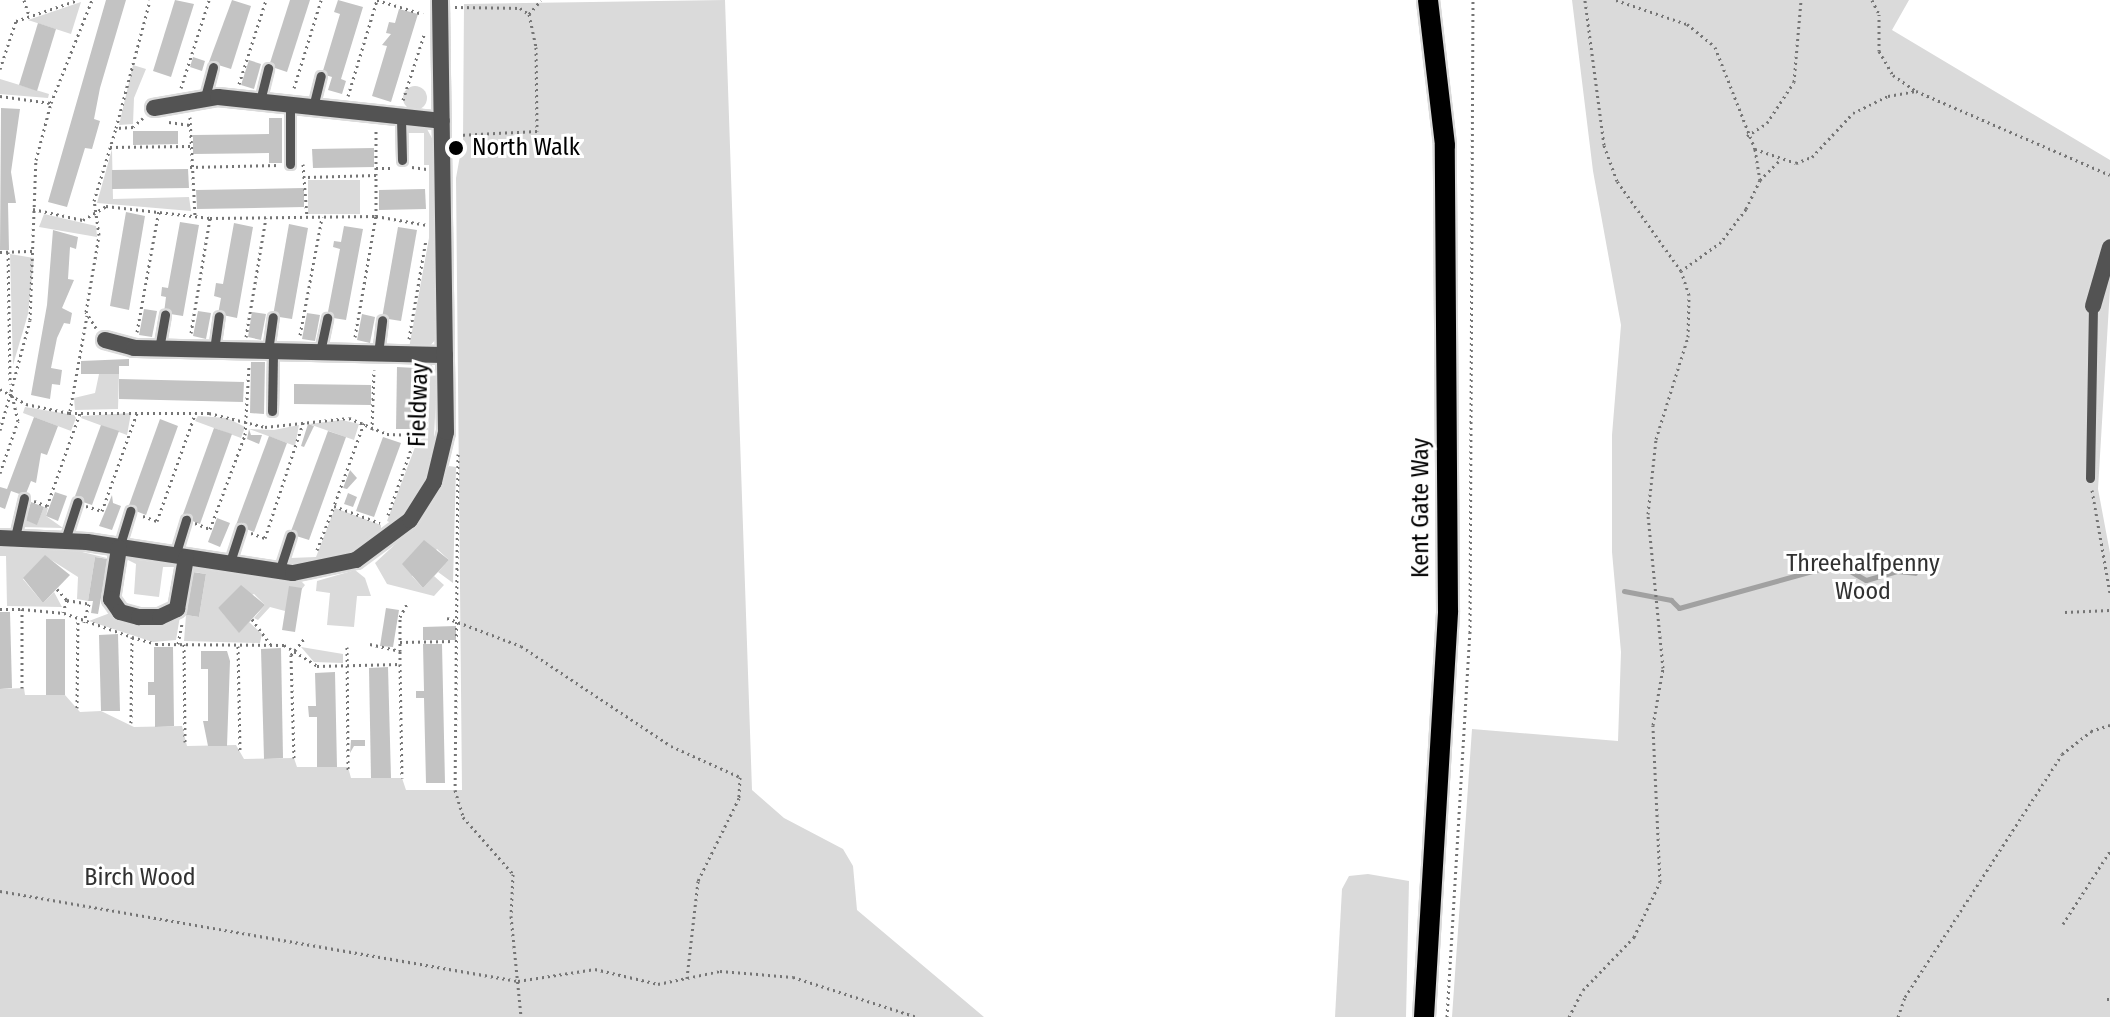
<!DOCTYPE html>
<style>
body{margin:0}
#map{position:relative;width:2110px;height:1017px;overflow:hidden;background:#fff;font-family:"Fira Sans Condensed",sans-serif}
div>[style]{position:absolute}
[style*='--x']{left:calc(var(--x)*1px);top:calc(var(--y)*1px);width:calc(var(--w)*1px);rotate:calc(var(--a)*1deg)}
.green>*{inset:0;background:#dadada}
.round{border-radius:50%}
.stream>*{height:5px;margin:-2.5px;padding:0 2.5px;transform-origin:2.5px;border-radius:2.5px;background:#a1a1a1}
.building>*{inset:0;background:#c3c3c3}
.path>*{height:3px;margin-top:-1.5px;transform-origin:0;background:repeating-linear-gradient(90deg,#757575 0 2px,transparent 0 6px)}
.roads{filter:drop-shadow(2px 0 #dbdbdb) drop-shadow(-2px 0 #dbdbdb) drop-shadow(0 2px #dbdbdb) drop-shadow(0 -2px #dbdbdb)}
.service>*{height:9px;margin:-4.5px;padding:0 4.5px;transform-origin:4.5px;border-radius:4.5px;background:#535353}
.minor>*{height:16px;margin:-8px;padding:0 8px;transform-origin:8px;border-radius:8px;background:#535353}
.primary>*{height:20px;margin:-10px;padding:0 10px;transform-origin:10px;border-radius:10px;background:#000}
.dots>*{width:22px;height:22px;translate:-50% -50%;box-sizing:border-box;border:4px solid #fff;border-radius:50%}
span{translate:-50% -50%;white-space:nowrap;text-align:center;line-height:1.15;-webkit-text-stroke:6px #fff;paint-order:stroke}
.poi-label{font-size:24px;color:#000}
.left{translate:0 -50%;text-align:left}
.street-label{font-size:24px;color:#000}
.park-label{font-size:24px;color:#313131}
</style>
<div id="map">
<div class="green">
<i style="clip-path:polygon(725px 0,752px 790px,784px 818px,843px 849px,853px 866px,857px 910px,984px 1017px,0 1017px,0 689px,24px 688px,25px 695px,65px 695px,80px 712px,101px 711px,134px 727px,182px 726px,187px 746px,236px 745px,244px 759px,294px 758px,297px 767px,348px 767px,351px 778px,402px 778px,406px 790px,462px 790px,456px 178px,463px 139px,464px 4px)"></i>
<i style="clip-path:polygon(1572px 0,1909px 0,1892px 30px,2110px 160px,2110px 288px,2098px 489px,2110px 553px,2110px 1017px,1452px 1017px,1472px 729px,1618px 741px,1621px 652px,1612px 552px,1612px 435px,1621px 325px,1593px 171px)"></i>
<i style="clip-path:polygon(81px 2px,71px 34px,28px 20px)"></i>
<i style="clip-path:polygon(133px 65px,146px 69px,134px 98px,133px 124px,119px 125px)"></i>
<i style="clip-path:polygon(0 79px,49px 94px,48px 98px,0 94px)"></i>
<i class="round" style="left:403px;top:86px;width:24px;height:24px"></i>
<i style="clip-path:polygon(407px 126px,427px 129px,433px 140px,437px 338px,428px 348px,409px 348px,429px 238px,429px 165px,424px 165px,424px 133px,407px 133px)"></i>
<i style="clip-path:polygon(112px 149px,113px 199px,189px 197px,191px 211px,97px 203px)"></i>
<i style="clip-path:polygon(308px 180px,360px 180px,360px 214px,308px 214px)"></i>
<i style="clip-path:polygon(44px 214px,96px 226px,97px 237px,39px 227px)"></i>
<i style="clip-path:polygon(10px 254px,34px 258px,28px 314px,13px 365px)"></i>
<i style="clip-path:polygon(430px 362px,437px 374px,433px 459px,417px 495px,394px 524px,387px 521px,417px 442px,428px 435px)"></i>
<i style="clip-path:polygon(99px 374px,119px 374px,118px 409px,75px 410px,74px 398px,95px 393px)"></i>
<i style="clip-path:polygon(25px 407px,74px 415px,76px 418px,71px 431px,23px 413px)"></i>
<i style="clip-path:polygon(131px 413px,127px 435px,81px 418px,82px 416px)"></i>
<i style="clip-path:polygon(198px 416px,227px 418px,245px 427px,241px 438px,195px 421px)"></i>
<i style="clip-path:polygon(342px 420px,359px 424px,354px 440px,309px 424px)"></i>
<i style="clip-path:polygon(299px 425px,295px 446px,249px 429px,274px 430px)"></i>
<i style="clip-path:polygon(449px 466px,456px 467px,453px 583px,438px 572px,449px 560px,437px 549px,412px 576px,423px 588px,434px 576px,444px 585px,434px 596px,387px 584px,375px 563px,419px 522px)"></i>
<i style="clip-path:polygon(44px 507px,48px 508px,46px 516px,63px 528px,21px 527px,25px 520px,37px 524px)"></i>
<i style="clip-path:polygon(335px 508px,381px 525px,381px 535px,343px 556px,303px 564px,289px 563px,290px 558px,316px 557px)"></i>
<i style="clip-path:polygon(0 546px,70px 549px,111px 559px,95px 557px,88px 601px,77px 599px,78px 577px,45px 556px,23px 579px,43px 603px,54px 592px,62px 607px,7px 606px,6px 556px,0 556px)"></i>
<i style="clip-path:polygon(124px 558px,175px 565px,177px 567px,163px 567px,159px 597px,134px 594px,136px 564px)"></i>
<i style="clip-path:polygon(192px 568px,302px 582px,305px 585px,285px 611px,270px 607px,258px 620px,254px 618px,265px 605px,254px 594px,218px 608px,239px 632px,249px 622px,262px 634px,260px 643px,184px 641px,186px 615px,199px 617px,206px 574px,189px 571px)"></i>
<i style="clip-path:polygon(355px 570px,365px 578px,371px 596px,357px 596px,354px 627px,327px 625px,330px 593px,316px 591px,317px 581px)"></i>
<i style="clip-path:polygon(110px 613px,118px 618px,180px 616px,176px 640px,153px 642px,89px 621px)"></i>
<i style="clip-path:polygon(301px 647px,343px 654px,343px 663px,314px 662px)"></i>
<i style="clip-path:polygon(1368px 874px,1409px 881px,1406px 1017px,1335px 1017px,1342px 889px,1349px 876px)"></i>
</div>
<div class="stream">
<i style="--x:1624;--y:591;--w:48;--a:10.8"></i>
<i style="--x:1671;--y:600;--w:11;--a:45"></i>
<i style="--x:1679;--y:608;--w:165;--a:-15.5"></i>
<i style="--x:1838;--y:564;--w:32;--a:30"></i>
<i style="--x:1866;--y:580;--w:32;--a:-16"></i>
<i style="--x:1897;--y:571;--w:18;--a:6"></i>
</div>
<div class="building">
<i style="clip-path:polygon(106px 0,126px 0,100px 88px,94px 119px,100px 121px,92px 149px,85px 148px,67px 207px,48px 202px)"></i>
<i style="clip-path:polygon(175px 0,194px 4px,171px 77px,153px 71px)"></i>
<i style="clip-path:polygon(232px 0,251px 6px,231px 69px,209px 62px)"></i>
<i style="clip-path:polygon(290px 0,310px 0,287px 72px,269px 66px)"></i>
<i style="clip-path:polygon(338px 0,363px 7px,341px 79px,346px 81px,342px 94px,328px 90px,332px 77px,322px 74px,340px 14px,334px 12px)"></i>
<i style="clip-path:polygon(399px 9px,418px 14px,391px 102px,372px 96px,387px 46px,382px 45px,391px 34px,386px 33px,389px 22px,395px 23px)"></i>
<i style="clip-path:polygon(38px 23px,56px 29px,37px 91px,19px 85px)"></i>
<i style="clip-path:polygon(193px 57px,205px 61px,202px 71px,190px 67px)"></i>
<i style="clip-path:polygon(249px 60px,261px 64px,254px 89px,241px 85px)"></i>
<i style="clip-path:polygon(1px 108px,20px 109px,11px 172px,16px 203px,8px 203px,9px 250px,0 250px)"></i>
<i style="clip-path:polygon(269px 118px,282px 118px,282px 163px,269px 163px,269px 153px,193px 154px,193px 135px,269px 134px)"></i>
<i style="clip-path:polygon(133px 131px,178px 131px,178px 144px,133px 145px)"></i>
<i style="clip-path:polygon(374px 148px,374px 167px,313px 168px,312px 149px)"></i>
<i style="clip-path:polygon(188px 169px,189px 188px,112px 189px,112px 170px)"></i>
<i style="clip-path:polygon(304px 188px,304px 207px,197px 209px,196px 190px)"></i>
<i style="clip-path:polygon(425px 189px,426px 209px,379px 210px,379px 190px)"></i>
<i style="clip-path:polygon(126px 212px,145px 216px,129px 310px,110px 306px)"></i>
<i style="clip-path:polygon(180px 222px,199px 225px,183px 316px,164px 313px,166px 297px,161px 296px,162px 287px,168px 288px)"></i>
<i style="clip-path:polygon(234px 223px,253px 227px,237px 318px,218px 314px,221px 298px,214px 296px,216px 283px,223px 284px)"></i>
<i style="clip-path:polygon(289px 224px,308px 228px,292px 319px,273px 316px)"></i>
<i style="clip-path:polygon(344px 226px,363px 229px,346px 320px,327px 317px,340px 249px,333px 247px,334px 241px,341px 242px)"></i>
<i style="clip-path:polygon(398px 227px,417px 230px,401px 321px,382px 318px)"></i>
<i style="clip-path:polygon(53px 230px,78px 237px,76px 249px,70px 247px,68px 279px,74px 280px,62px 308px,72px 313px,70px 324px,64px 323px,57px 338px,51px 368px,62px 370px,60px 385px,52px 384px,50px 399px,31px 395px,47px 305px)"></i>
<i style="clip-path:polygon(144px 309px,157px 311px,152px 337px,139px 335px)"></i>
<i style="clip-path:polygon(198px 311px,211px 313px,206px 339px,193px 336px)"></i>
<i style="clip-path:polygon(252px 312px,266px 314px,261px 340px,248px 337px)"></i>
<i style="clip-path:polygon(307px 313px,320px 315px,315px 341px,302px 339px)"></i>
<i style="clip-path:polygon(362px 314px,375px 317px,370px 343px,357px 340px)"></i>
<i style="clip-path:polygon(129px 359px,129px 366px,119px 366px,119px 374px,81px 374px,81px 361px)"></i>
<i style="clip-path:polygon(251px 362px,265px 362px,264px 414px,250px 413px)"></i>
<i style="clip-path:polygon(397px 367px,416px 368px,415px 429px,396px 429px)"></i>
<i style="clip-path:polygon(119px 379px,244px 382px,243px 402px,119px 399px)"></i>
<i style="clip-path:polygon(294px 384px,371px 385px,371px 405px,294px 404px)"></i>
<i style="clip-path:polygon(34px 417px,58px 426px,47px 455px,41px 453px,36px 483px,31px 481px,25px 496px,11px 491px,5px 509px,0 507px,0 487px,7px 489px)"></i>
<i style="clip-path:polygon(160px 419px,178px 426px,146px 515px,128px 508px)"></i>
<i style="clip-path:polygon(308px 424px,314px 426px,304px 447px,301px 446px)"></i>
<i style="clip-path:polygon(101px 425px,119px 431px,92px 505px,74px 499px)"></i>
<i style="clip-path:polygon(214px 428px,232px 434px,200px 524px,182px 517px)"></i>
<i style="clip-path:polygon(249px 429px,251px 435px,262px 435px,259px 444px,247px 439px)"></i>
<i style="clip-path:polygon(328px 431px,346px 437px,309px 540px,290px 534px)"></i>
<i style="clip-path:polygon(269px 436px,287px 443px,254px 532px,236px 525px)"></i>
<i style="clip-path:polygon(383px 437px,401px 443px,374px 517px,356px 511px)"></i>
<i style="clip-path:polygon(350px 470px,357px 478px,347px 489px,343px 488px)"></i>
<i style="clip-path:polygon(55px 492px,67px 496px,58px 521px,46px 516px)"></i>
<i style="clip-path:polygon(348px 493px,357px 497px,353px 507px,344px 504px)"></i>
<i style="clip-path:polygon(112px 495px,113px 503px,121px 506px,112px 530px,99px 526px)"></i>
<i style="clip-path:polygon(31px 502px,44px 507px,37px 525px,25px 520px)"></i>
<i style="clip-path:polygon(217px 518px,230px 523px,220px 547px,208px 542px)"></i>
<i style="clip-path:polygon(424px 540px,449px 560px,423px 588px,402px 564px)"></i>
<i style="clip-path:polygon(45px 555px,70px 575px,43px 603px,23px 578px)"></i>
<i style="clip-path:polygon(95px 557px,108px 559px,98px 614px,91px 613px,93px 601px,88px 601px)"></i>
<i style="clip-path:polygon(193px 572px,206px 574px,199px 617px,186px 615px)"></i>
<i style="clip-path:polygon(241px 585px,265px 605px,239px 633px,218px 608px)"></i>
<i style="clip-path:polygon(289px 586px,302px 588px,295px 632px,282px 630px)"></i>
<i style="clip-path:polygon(386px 608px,399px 610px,393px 647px,380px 646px)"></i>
<i style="clip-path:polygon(0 612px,10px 612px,12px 688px,0 689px)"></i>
<i style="clip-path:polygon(46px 619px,65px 619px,65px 695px,46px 695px)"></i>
<i style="clip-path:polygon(456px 626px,456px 640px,423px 640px,423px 627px)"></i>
<i style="clip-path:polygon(118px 634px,120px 711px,101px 711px,99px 635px)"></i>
<i style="clip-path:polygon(423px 644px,442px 644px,445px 783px,426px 783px,424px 698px,416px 698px,416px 691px,424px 691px)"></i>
<i style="clip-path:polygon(154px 647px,173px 647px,174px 726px,155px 727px,155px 695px,148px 695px,148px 682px,154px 682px)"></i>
<i style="clip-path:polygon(281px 648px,283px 758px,264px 759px,261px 649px)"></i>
<i style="clip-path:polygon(201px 651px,227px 651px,230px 661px,227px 746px,208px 746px,203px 721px,208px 721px,208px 669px,201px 669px)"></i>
<i style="clip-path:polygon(388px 667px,391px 778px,371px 778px,369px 668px)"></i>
<i style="clip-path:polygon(335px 672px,337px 767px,317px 767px,317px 717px,309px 717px,308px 706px,316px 706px,315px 673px)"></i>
<i style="clip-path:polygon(351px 740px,365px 740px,365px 746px,354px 746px,350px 753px)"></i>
</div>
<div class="path">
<i style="--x:24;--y:0;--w:16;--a:72"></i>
<i style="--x:377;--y:0;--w:48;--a:16.9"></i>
<i style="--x:1616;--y:0;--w:75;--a:18.7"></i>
<i style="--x:1687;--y:24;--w:36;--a:39"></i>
<i style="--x:1715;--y:47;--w:110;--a:68.6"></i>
<i style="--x:1755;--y:149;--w:31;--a:81"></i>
<i style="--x:1760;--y:180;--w:32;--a:116"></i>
<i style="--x:1746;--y:209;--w:41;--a:127.1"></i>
<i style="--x:1721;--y:242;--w:49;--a:144.1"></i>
<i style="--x:1872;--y:0;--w:16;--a:63"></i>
<i style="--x:1879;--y:14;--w:37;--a:90"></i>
<i style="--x:1879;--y:51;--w:28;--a:60"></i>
<i style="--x:1893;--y:75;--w:28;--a:35"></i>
<i style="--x:1916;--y:91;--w:211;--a:23.4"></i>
<i style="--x:455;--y:7;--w:65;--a:0.9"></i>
<i style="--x:520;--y:8;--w:11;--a:34"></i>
<i style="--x:529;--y:14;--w:34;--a:78"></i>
<i style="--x:536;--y:47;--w:84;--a:89.3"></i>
<i style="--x:537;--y:131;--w:78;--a:177.1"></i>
<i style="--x:529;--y:14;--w:18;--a:-49"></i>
<i style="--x:0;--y:69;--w:51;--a:-71.6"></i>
<i style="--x:16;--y:21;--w:65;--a:-18.7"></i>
<i style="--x:239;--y:84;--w:88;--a:-72.2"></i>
<i style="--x:181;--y:88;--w:92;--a:-72.3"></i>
<i style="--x:294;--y:88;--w:92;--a:-72.9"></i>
<i style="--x:0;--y:96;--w:51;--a:7.8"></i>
<i style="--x:348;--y:96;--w:100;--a:-73.2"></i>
<i style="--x:403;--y:100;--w:68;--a:-72.1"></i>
<i style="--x:190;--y:117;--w:100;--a:87.1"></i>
<i style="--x:143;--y:118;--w:13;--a:138"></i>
<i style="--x:133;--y:127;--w:17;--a:177"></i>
<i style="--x:116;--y:128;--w:132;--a:-75.1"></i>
<i style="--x:169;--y:122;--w:21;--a:8"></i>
<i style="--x:376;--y:131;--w:44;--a:90"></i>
<i style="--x:1747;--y:136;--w:24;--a:-33"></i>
<i style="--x:1767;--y:123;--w:49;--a:-56.6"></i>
<i style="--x:1794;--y:82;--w:82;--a:-85.1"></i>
<i style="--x:110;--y:147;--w:80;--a:-0.7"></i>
<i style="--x:1755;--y:149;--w:43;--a:18.9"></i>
<i style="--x:1796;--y:163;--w:17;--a:-21"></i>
<i style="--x:1812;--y:157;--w:60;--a:-47"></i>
<i style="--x:1853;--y:113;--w:39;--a:-26"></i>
<i style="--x:1888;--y:96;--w:28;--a:-10"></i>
<i style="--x:303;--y:164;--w:53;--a:85.7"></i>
<i style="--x:190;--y:167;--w:90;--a:-1.3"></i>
<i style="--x:412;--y:167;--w:15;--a:8"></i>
<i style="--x:376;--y:168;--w:17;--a:0"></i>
<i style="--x:1760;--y:180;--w:28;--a:-45"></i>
<i style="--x:33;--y:209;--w:51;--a:12.4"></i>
<i style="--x:83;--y:220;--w:27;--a:-31"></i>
<i style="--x:106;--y:206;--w:105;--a:6.6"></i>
<i style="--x:210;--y:218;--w:166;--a:-0.7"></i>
<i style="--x:376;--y:216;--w:41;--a:-90"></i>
<i style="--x:376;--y:175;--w:69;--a:178.3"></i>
<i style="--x:0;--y:252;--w:36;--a:-2"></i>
<i style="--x:8;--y:252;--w:132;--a:89.1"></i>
<i style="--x:96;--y:328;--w:19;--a:-122"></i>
<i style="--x:86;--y:312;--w:78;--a:-80.4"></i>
<i style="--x:99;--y:235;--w:34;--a:-98"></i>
<i style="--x:94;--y:201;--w:76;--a:-73.2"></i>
<i style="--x:137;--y:332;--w:124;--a:-79.8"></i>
<i style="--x:191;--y:333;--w:117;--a:-80.6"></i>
<i style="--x:300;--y:335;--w:120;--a:-79.4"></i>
<i style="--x:246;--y:337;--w:121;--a:-80.5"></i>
<i style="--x:355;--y:337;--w:123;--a:-80.2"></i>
<i style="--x:376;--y:216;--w:52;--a:10"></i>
<i style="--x:409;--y:339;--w:100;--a:-80.3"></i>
<i style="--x:0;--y:389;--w:30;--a:30"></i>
<i style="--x:26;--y:404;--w:44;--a:11.8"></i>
<i style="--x:69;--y:413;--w:140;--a:0"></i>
<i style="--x:209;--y:413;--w:58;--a:14"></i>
<i style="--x:265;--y:427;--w:84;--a:-6.1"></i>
<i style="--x:349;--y:418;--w:41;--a:22.8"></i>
<i style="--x:387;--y:434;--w:29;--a:2"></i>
<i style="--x:416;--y:435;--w:12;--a:-31"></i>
<i style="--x:426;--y:429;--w:58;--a:-89"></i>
<i style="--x:70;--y:411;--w:97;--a:-79.9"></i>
<i style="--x:364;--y:423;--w:88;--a:109.9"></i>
<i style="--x:334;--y:506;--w:49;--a:20.3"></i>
<i style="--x:0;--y:430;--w:41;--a:-74.2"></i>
<i style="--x:372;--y:430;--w:60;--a:-88.1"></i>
<i style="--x:458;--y:454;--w:336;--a:90.5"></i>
<i style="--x:455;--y:790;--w:28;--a:73"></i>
<i style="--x:463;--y:817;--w:76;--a:48.7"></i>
<i style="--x:513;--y:874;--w:42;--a:92.7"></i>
<i style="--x:511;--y:916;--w:101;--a:84.3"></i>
<i style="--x:0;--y:473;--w:55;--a:-70.9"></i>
<i style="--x:18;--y:421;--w:31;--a:-103"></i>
<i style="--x:11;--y:391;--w:73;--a:-75"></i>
<i style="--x:30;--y:320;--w:160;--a:-87.9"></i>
<i style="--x:36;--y:160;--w:59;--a:-75.3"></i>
<i style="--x:51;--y:103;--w:111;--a:-68.3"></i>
<i style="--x:2092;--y:490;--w:105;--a:80.1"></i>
<i style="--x:34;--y:501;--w:14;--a:21"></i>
<i style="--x:47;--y:506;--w:99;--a:-70.5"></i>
<i style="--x:86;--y:506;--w:17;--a:17"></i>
<i style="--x:102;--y:511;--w:107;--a:-70.4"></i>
<i style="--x:388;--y:515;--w:85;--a:-70.7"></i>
<i style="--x:143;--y:516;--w:15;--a:20"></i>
<i style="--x:157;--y:521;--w:114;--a:-70.4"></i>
<i style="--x:195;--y:523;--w:16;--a:22"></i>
<i style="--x:210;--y:529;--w:100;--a:-69.6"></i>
<i style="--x:245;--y:435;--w:69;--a:-86.7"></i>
<i style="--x:251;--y:533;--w:15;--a:20"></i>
<i style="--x:265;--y:538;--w:124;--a:-71.7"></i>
<i style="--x:317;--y:550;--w:47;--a:-68.9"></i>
<i style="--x:57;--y:589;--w:15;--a:48"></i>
<i style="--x:67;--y:600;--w:13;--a:108"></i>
<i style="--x:67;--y:600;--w:22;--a:10"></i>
<i style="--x:89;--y:604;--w:19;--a:106"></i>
<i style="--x:0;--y:609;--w:22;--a:0"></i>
<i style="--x:2065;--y:612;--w:45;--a:-2.5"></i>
<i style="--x:447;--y:618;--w:79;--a:20.7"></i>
<i style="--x:521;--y:646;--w:180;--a:33.7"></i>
<i style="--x:671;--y:746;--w:76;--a:24.2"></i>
<i style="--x:740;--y:777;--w:21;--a:93"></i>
<i style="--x:739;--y:798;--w:93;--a:116.3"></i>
<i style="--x:698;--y:881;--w:98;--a:96.5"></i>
<i style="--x:252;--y:619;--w:31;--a:54"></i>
<i style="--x:132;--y:637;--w:25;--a:16"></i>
<i style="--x:156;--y:644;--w:128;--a:0.4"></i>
<i style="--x:284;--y:645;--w:39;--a:32"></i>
<i style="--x:317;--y:666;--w:83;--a:-1.4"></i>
<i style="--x:400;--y:664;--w:114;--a:89"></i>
<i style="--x:400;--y:642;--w:54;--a:-1.1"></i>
<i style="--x:178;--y:644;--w:20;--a:-79"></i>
<i style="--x:184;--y:644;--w:98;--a:89.4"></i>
<i style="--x:370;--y:644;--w:31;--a:13"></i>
<i style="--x:400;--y:651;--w:13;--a:90"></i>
<i style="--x:238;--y:646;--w:105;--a:88.9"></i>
<i style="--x:347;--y:647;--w:123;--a:89.5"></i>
<i style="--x:400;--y:651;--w:34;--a:-90"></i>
<i style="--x:400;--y:617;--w:15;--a:-62"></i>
<i style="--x:22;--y:688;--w:79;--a:-90"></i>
<i style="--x:22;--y:609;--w:42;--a:5.4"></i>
<i style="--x:64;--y:613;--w:72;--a:19.4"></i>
<i style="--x:132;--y:637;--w:86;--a:90.7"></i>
<i style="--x:77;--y:708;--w:89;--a:-89.4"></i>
<i style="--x:294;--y:758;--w:103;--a:-91.7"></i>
<i style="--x:291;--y:655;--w:22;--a:-51"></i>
<i style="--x:0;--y:891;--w:526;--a:9.86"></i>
<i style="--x:518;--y:981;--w:78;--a:-8.9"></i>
<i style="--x:595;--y:969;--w:65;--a:13.4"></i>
<i style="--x:658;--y:984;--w:63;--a:-11.8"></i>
<i style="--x:720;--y:971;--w:73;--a:4.7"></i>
<i style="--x:793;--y:977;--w:130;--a:17.9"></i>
<i style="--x:2063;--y:924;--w:87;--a:-57.2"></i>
<i style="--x:2107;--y:999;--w:3;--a:0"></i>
<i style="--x:1447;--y:1017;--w:385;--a:-86.6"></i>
<i style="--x:1470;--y:633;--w:633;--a:-89.73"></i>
<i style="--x:1569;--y:1017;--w:30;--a:-63"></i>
<i style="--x:1583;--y:990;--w:74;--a:-46.1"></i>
<i style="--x:1634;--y:937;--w:61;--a:-64.7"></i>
<i style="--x:1660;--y:882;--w:157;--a:-92.6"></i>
<i style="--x:1653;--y:725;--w:58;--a:-80"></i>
<i style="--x:1663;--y:668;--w:155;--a:-95.6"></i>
<i style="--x:1648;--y:514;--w:75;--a:-83.9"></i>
<i style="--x:1656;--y:439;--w:107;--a:-72.6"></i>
<i style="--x:1688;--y:337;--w:42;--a:-88.6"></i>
<i style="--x:1689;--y:295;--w:25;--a:-108"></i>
<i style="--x:1681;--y:271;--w:110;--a:-125.4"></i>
<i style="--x:1617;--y:181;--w:38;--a:-110"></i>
<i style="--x:1604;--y:145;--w:146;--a:-97.5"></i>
<i style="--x:1898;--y:1017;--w:21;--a:-71"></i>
<i style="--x:1905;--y:997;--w:289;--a:-57.1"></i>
<i style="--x:2062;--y:754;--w:37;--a:-38"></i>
<i style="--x:2091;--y:731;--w:20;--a:-18"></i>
</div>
<div class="roads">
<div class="service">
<i style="--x:205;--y:97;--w:31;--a:-75"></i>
<i style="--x:260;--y:101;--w:34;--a:-76"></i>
<i style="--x:313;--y:107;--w:32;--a:-76"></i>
<i style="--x:401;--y:118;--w:42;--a:88.6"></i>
<i style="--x:290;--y:164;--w:60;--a:-90"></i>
<i style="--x:159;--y:349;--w:35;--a:-80"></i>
<i style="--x:214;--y:350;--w:34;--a:-82"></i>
<i style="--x:268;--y:351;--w:34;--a:-82"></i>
<i style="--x:320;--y:352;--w:35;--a:-78"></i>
<i style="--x:378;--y:354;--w:34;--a:-83"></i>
<i style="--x:272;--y:411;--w:60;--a:-89"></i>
<i style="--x:2090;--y:478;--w:172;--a:-89"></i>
<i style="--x:15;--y:537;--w:40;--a:-77"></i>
<i style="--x:65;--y:540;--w:40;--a:-72"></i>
<i style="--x:119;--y:548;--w:39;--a:-73"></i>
<i style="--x:175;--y:556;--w:38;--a:-73"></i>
<i style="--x:229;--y:565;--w:38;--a:-72"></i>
<i style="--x:279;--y:572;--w:38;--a:-72"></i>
</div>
<div class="minor">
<i style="--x:154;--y:108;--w:65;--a:-9.8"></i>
<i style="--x:218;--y:97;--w:225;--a:6.1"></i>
<i style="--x:2093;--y:306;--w:61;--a:-73.9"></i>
<i style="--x:105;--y:340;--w:30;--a:15"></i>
<i style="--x:134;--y:348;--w:311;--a:1.3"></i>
<i style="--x:0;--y:538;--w:87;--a:2.6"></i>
<i style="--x:87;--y:542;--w:208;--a:8.6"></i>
<i style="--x:293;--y:573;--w:64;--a:-11.7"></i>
<i style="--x:356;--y:560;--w:67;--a:-36.5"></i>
<i style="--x:410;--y:520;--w:45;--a:-57.7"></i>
<i style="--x:434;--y:482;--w:51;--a:-76.5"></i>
<i style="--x:446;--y:432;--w:432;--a:-90.8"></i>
<i style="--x:119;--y:548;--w:52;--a:98.9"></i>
<i style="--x:111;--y:599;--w:16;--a:55"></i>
<i style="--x:120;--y:612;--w:20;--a:15"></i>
<i style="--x:139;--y:617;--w:21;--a:0"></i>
<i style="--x:160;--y:617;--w:19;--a:-25"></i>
<i style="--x:177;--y:609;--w:52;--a:-80"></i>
</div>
<div class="primary">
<i style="--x:1424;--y:1017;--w:407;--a:-86.6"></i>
<i style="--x:1448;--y:611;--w:466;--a:-90.4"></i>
<i style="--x:1445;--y:145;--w:146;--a:-96.7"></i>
</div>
</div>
<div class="dots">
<i style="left:456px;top:148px;background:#000"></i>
</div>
<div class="poi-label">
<span class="left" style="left:472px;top:148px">North Walk</span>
</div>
<div class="street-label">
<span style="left:419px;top:405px;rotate:-88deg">Fieldway</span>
<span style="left:1421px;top:508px;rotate:-90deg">Kent Gate Way</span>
</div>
<div class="park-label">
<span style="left:1863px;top:578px">Threehalfpenny<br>Wood</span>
<span style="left:140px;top:878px">Birch Wood</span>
</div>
</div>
